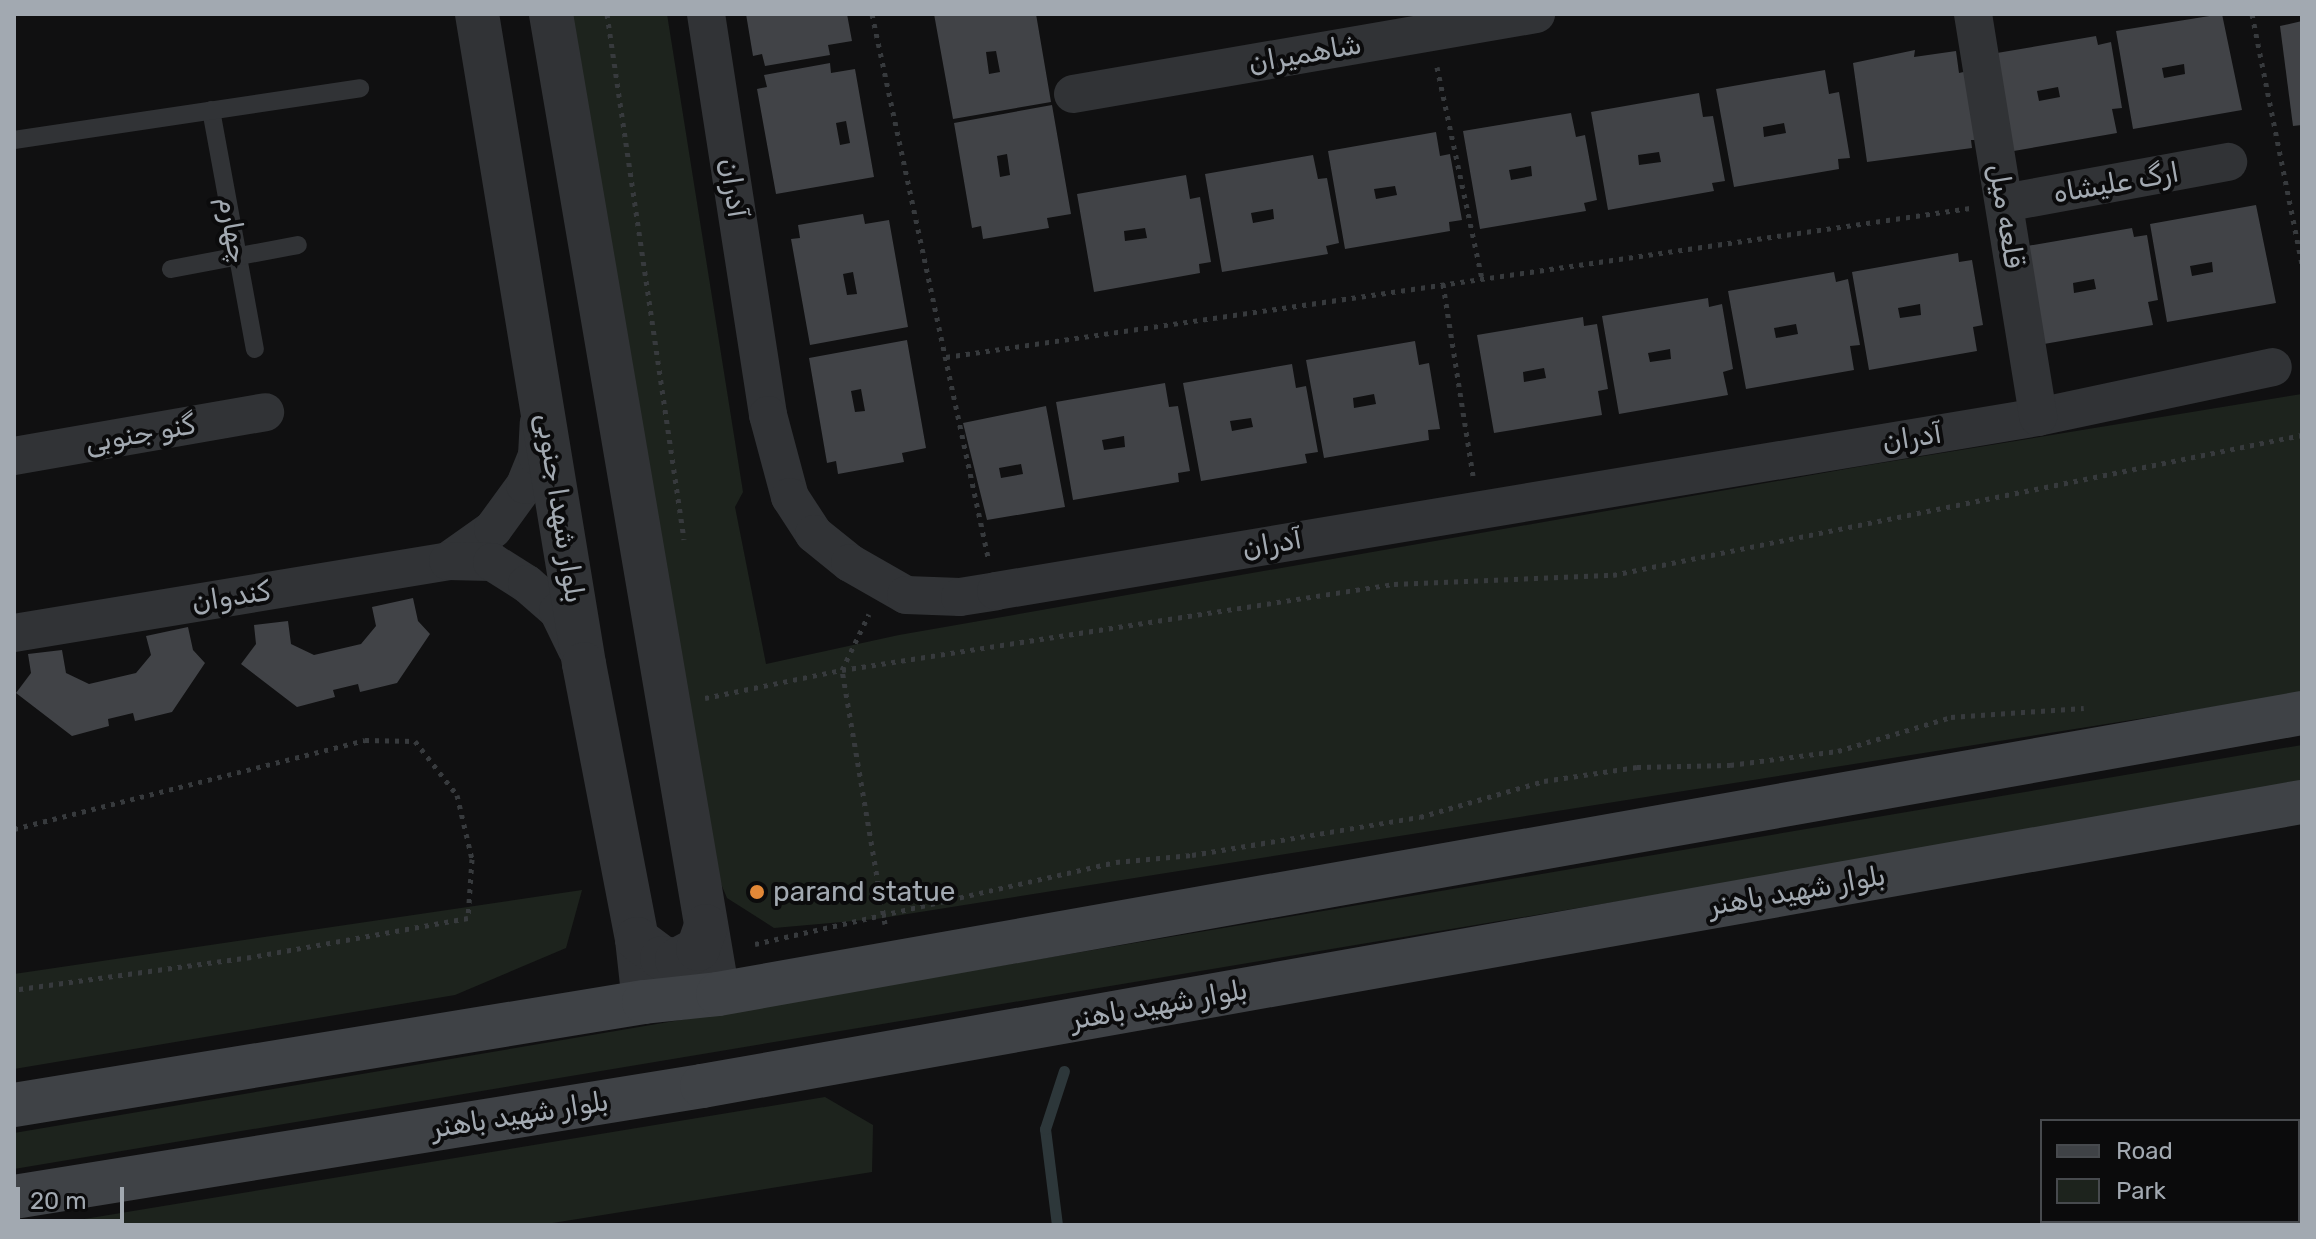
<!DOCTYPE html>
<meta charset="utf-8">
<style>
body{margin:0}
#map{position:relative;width:2316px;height:1239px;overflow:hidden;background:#101011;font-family:Rubik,Vazirmatn,sans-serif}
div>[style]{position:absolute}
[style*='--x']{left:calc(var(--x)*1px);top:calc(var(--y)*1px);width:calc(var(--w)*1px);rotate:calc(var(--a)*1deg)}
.green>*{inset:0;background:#1d231d}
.stream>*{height:11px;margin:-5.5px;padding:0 5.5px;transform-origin:5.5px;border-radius:5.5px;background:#2d373a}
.building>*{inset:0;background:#414347}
.path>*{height:5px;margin-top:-2.5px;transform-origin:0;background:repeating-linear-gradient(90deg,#373a3d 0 4px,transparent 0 10px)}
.service>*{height:18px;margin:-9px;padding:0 9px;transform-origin:9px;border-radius:9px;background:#313336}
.minor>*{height:38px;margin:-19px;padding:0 19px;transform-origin:19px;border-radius:19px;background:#313336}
.tertiary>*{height:44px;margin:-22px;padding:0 22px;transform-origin:22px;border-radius:22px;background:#313336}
.secondary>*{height:44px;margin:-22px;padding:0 22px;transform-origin:22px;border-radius:22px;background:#3f4246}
.dots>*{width:22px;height:22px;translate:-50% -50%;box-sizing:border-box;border:4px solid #0b0b0c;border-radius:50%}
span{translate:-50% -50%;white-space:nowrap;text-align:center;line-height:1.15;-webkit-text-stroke:8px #0b0b0c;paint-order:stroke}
.street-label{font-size:28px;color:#a2a9b1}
.poi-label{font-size:28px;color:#a2a9b1}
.left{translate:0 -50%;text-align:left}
.frame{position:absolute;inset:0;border:16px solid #a2a9b1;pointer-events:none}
.legend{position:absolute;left:2040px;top:1119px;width:260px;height:104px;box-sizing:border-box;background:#0b0b0c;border:2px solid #474a4e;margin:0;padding:10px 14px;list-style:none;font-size:24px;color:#a2a9b1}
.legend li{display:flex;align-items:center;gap:16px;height:40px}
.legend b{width:40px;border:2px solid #474a4e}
.scale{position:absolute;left:16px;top:1187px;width:108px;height:36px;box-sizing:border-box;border:4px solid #a2a9b1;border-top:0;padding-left:10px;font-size:24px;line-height:28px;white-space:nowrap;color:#a2a9b1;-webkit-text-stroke:6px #0b0b0c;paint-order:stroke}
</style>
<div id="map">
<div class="green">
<i style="clip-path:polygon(559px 14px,667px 14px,743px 492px,735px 507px,766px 664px,899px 635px,1863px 466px,2302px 394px,2302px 693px,876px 919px,774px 928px,727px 898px,702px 839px)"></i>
<i style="clip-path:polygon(2302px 745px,2302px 787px,14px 1169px,14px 1133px)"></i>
<i style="clip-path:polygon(582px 890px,566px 948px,455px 995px,14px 1069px,14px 974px)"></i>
<i style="clip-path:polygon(825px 1097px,873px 1125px,872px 1172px,540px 1225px,48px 1225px)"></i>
</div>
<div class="stream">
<i style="--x:1057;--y:1225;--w:97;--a:-97.1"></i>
<i style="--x:1045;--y:1129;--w:61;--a:-71.9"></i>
</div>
<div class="building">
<i style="clip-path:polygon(746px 14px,847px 14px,852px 41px,828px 45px,830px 55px,765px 66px,762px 54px,753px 56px)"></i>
<i style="clip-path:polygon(evenodd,934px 14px,1036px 14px,1051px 102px,953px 119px,934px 14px,996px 51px,1000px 72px,989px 74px,986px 52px,996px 51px)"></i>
<i style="clip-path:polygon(evenodd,2222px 14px,2242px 110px,2133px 129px,2116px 31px,2222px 14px,2184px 64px,2185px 74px,2164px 78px,2162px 68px,2184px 64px)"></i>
<i style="clip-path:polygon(2302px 21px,2302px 125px,2293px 126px,2280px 26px)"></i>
<i style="clip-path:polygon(evenodd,2096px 36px,2098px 45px,2111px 42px,2122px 108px,2112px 109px,2117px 133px,2008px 152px,1991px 54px,2096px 36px,2058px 87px,2060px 97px,2039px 101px,2037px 91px,2058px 87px)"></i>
<i style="clip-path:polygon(1915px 50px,1914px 57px,1956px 51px,1959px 73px,1968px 71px,1978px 140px,1971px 140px,1972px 148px,1867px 162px,1853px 63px)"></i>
<i style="clip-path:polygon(evenodd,830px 63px,831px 73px,855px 69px,874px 177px,776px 194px,757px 89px,767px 87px,764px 75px,830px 63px,846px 121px,850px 143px,840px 145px,836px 123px,846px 121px)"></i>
<i style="clip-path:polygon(evenodd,1825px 70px,1829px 94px,1839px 92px,1850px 158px,1838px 159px,1839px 169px,1734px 187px,1716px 89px,1825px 70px,1784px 123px,1786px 133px,1764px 137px,1763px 127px,1784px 123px)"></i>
<i style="clip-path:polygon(evenodd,1699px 93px,1703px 117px,1713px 116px,1725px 181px,1712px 183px,1714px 191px,1608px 210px,1591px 112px,1699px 93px,1659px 152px,1661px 162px,1639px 165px,1638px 155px,1659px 152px)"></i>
<i style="clip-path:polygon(evenodd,1052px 105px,1071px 214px,1047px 218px,1049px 228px,983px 239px,981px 226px,972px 228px,954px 123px,1052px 105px,1007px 154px,1010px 175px,1000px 177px,997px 156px,1007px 154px)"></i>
<i style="clip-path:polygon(evenodd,1571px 113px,1576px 137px,1585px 135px,1597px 200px,1584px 203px,1586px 211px,1480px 229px,1463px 131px,1571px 113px,1531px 166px,1532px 176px,1511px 180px,1509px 170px,1531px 166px)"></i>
<i style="clip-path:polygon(evenodd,1436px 132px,1440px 156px,1450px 154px,1462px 220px,1449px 222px,1450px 231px,1345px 249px,1328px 151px,1436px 132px,1395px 186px,1397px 195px,1376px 199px,1374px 189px,1395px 186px)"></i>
<i style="clip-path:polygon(evenodd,1313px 155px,1318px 179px,1327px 178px,1339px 243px,1326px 246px,1328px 254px,1222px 272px,1205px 174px,1313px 155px,1273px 209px,1274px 219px,1253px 223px,1251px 213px,1273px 209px)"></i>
<i style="clip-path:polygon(evenodd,1186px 175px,1190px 199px,1200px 197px,1211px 262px,1199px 264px,1200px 273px,1094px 292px,1077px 194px,1186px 175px,1145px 228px,1147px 238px,1125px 241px,1124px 231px,1145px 228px)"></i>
<i style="clip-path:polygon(evenodd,2256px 205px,2276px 303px,2167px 322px,2150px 224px,2256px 205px,2212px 262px,2213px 272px,2192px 276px,2190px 266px,2212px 262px)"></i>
<i style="clip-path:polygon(evenodd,863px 214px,865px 224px,889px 220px,908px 327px,810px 345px,791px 239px,800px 238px,798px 225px,863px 214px,853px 272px,857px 294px,847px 295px,843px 274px,853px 272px)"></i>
<i style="clip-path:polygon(evenodd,2132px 228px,2134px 237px,2147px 235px,2158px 300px,2148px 302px,2153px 325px,2044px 344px,2027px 246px,2132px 228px,2094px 279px,2096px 289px,2074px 293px,2073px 283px,2094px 279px)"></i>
<i style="clip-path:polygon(evenodd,1958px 253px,1959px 262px,1972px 260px,1983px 325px,1973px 327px,1977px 351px,1869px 370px,1852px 272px,1958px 253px,1920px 304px,1921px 315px,1900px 318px,1898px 308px,1920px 304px)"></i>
<i style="clip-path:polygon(evenodd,1834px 272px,1836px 282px,1848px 279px,1860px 345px,1850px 346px,1854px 370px,1746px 389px,1728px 291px,1834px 272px,1796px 324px,1798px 334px,1776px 338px,1774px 328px,1796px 324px)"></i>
<i style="clip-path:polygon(evenodd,1708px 298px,1709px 307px,1722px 304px,1733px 369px,1723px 372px,1728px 395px,1619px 414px,1602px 316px,1708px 298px,1670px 349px,1671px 359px,1650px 362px,1648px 353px,1670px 349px)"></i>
<i style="clip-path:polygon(evenodd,1583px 317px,1584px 326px,1597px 324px,1608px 389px,1598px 391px,1602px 415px,1494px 433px,1477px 335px,1583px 317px,1544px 368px,1546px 378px,1524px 382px,1523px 372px,1544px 368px)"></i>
<i style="clip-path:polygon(evenodd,907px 340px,926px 448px,902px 453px,904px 462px,838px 474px,836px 461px,827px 463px,809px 358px,907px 340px,861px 389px,865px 411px,855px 412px,851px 391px,861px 389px)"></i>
<i style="clip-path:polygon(evenodd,1415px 341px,1419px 365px,1429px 363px,1440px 429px,1428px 430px,1429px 440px,1324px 458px,1306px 360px,1415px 341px,1374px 394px,1376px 404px,1354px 408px,1353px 398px,1374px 394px)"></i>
<i style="clip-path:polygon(evenodd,1292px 364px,1296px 388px,1306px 386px,1318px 452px,1305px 454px,1307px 463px,1201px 481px,1183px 383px,1292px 364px,1251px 418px,1253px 427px,1232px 431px,1230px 421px,1251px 418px)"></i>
<i style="clip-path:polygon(evenodd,1165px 383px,1169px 407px,1178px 406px,1190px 471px,1178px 473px,1179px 482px,1073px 500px,1056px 402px,1165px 383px,1124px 436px,1125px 447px,1104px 450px,1102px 440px,1124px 436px)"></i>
<i style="clip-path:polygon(evenodd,1046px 406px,1065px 507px,987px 520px,963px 423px,1046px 406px,1021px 464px,1023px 474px,1001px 478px,999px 468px,1021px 464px)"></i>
<i style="clip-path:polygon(413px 598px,418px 621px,430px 634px,397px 683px,360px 692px,358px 684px,333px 690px,335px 697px,297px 707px,241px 664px,256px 644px,254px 625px,288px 621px,291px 644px,314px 655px,361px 644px,376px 626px,372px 607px)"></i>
<i style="clip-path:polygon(188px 627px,193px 650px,205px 663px,172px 712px,135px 721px,133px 713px,108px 719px,109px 726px,72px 736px,16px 693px,31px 673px,28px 654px,62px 650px,66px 673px,89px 684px,136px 673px,151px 655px,146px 636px)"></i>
</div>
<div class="path">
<i style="--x:607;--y:14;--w:531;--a:81.66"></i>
<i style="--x:872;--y:14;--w:555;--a:77.94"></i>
<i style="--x:2252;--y:14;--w:255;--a:78.7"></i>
<i style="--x:1437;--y:67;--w:216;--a:78"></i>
<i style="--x:1443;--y:284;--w:194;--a:81.1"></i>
<i style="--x:946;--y:357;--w:1035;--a:-8.28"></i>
<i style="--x:705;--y:698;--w:140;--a:-11.6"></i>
<i style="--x:842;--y:670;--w:62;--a:-64.3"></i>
<i style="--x:14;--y:829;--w:362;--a:-14.2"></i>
<i style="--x:365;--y:740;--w:50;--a:1.1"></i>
<i style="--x:415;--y:741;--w:68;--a:52.1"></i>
<i style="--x:457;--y:795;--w:66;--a:76.8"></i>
<i style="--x:472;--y:859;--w:59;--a:93.9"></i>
<i style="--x:468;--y:918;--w:220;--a:169.8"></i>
<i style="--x:251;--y:957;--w:239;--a:172.1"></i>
<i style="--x:885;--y:924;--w:258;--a:-99.6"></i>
<i style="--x:842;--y:670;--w:559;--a:-8.86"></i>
<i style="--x:1394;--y:584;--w:219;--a:-2.4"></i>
<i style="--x:1613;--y:575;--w:703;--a:-11.49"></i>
<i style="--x:755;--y:944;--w:370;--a:-12.8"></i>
<i style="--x:1116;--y:862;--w:76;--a:-5.3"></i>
<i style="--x:1192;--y:855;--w:231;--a:-9.5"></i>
<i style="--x:1420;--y:817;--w:129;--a:-16.2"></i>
<i style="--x:1544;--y:781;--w:94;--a:-8.6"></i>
<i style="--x:1637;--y:767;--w:93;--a:-1.2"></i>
<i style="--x:1730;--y:765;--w:109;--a:-7.4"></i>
<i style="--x:1838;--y:751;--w:118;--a:-16.7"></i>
<i style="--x:1951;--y:717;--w:133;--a:-3.9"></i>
</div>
<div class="service">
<i style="--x:211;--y:110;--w:243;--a:79.6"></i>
<i style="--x:14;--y:140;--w:350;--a:-8.5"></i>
<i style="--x:171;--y:269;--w:129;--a:-10.7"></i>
</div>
<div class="minor">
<i style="--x:706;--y:14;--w:406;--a:81.2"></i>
<i style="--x:768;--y:415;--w:85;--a:75"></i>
<i style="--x:790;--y:497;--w:44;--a:57"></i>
<i style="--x:814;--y:534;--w:46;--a:38.9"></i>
<i style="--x:850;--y:563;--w:64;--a:29.7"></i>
<i style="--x:906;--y:595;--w:54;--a:2.1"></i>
<i style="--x:960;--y:597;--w:36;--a:-9"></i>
<i style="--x:996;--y:591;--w:1056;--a:-9.48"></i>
<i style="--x:2038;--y:417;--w:240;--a:-12"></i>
<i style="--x:1973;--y:14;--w:408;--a:80.8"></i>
<i style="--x:1073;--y:94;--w:470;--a:-9.8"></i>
<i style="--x:2004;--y:203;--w:228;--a:-10.4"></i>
<i style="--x:14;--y:456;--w:255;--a:-9.9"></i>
<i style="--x:448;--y:561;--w:55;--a:-35.4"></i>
<i style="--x:493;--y:529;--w:54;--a:-54"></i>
<i style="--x:525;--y:485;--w:31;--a:-68"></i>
<i style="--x:537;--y:456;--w:33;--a:-87"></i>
<i style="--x:14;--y:633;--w:440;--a:-9.4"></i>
<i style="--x:448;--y:561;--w:44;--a:1.3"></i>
<i style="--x:492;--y:562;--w:41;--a:32.2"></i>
<i style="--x:527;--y:584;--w:41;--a:41.1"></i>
<i style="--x:558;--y:611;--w:43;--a:64"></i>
</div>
<div class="tertiary">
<i style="--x:477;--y:14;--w:659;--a:80.65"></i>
<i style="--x:584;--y:664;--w:280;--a:79.1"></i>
<i style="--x:637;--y:939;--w:63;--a:83.7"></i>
<i style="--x:551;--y:14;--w:994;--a:80.33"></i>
<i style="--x:637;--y:939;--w:31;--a:37"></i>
<i style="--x:662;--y:958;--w:15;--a:8"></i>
<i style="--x:677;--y:960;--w:24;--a:-28"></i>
<i style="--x:698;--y:949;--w:24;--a:-71"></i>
</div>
<div class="secondary">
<i style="--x:14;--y:1105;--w:638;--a:-9.29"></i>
<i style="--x:644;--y:1002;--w:74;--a:-6.2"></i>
<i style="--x:718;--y:994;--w:1609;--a:-10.06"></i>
<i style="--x:14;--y:1197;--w:697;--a:-9.16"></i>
<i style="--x:702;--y:1086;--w:1625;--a:-10.07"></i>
</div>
<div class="dots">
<i style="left:757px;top:892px;background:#e28837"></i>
</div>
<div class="street-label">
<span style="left:1305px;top:54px;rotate:-10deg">شاهمیران</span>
<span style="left:2116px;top:183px;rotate:-10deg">ارگ علیشاه</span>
<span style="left:733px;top:188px;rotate:81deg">آدران</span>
<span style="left:2006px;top:216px;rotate:81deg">قلعه میل</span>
<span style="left:233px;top:230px;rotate:80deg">چهارم</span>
<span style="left:140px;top:434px;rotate:-10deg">گنو جنوبی</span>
<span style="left:1912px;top:438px;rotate:-9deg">آدران</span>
<span style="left:560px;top:508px;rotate:81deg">بلوار شهدا جنوبی</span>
<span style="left:1272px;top:544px;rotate:-10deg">آدران</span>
<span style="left:231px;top:597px;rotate:-9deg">کندوان</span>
<span style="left:1797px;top:891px;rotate:-10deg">بلوار شهید باهنر</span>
<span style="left:1159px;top:1005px;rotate:-10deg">بلوار شهید باهنر</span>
<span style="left:520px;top:1115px;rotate:-9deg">بلوار شهید باهنر</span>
</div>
<div class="poi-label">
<span class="left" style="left:773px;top:892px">parand statue</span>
</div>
<div class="frame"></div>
<ul class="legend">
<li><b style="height:10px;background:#3f4246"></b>Road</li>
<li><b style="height:22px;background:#1d231d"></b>Park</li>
</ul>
<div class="scale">20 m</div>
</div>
